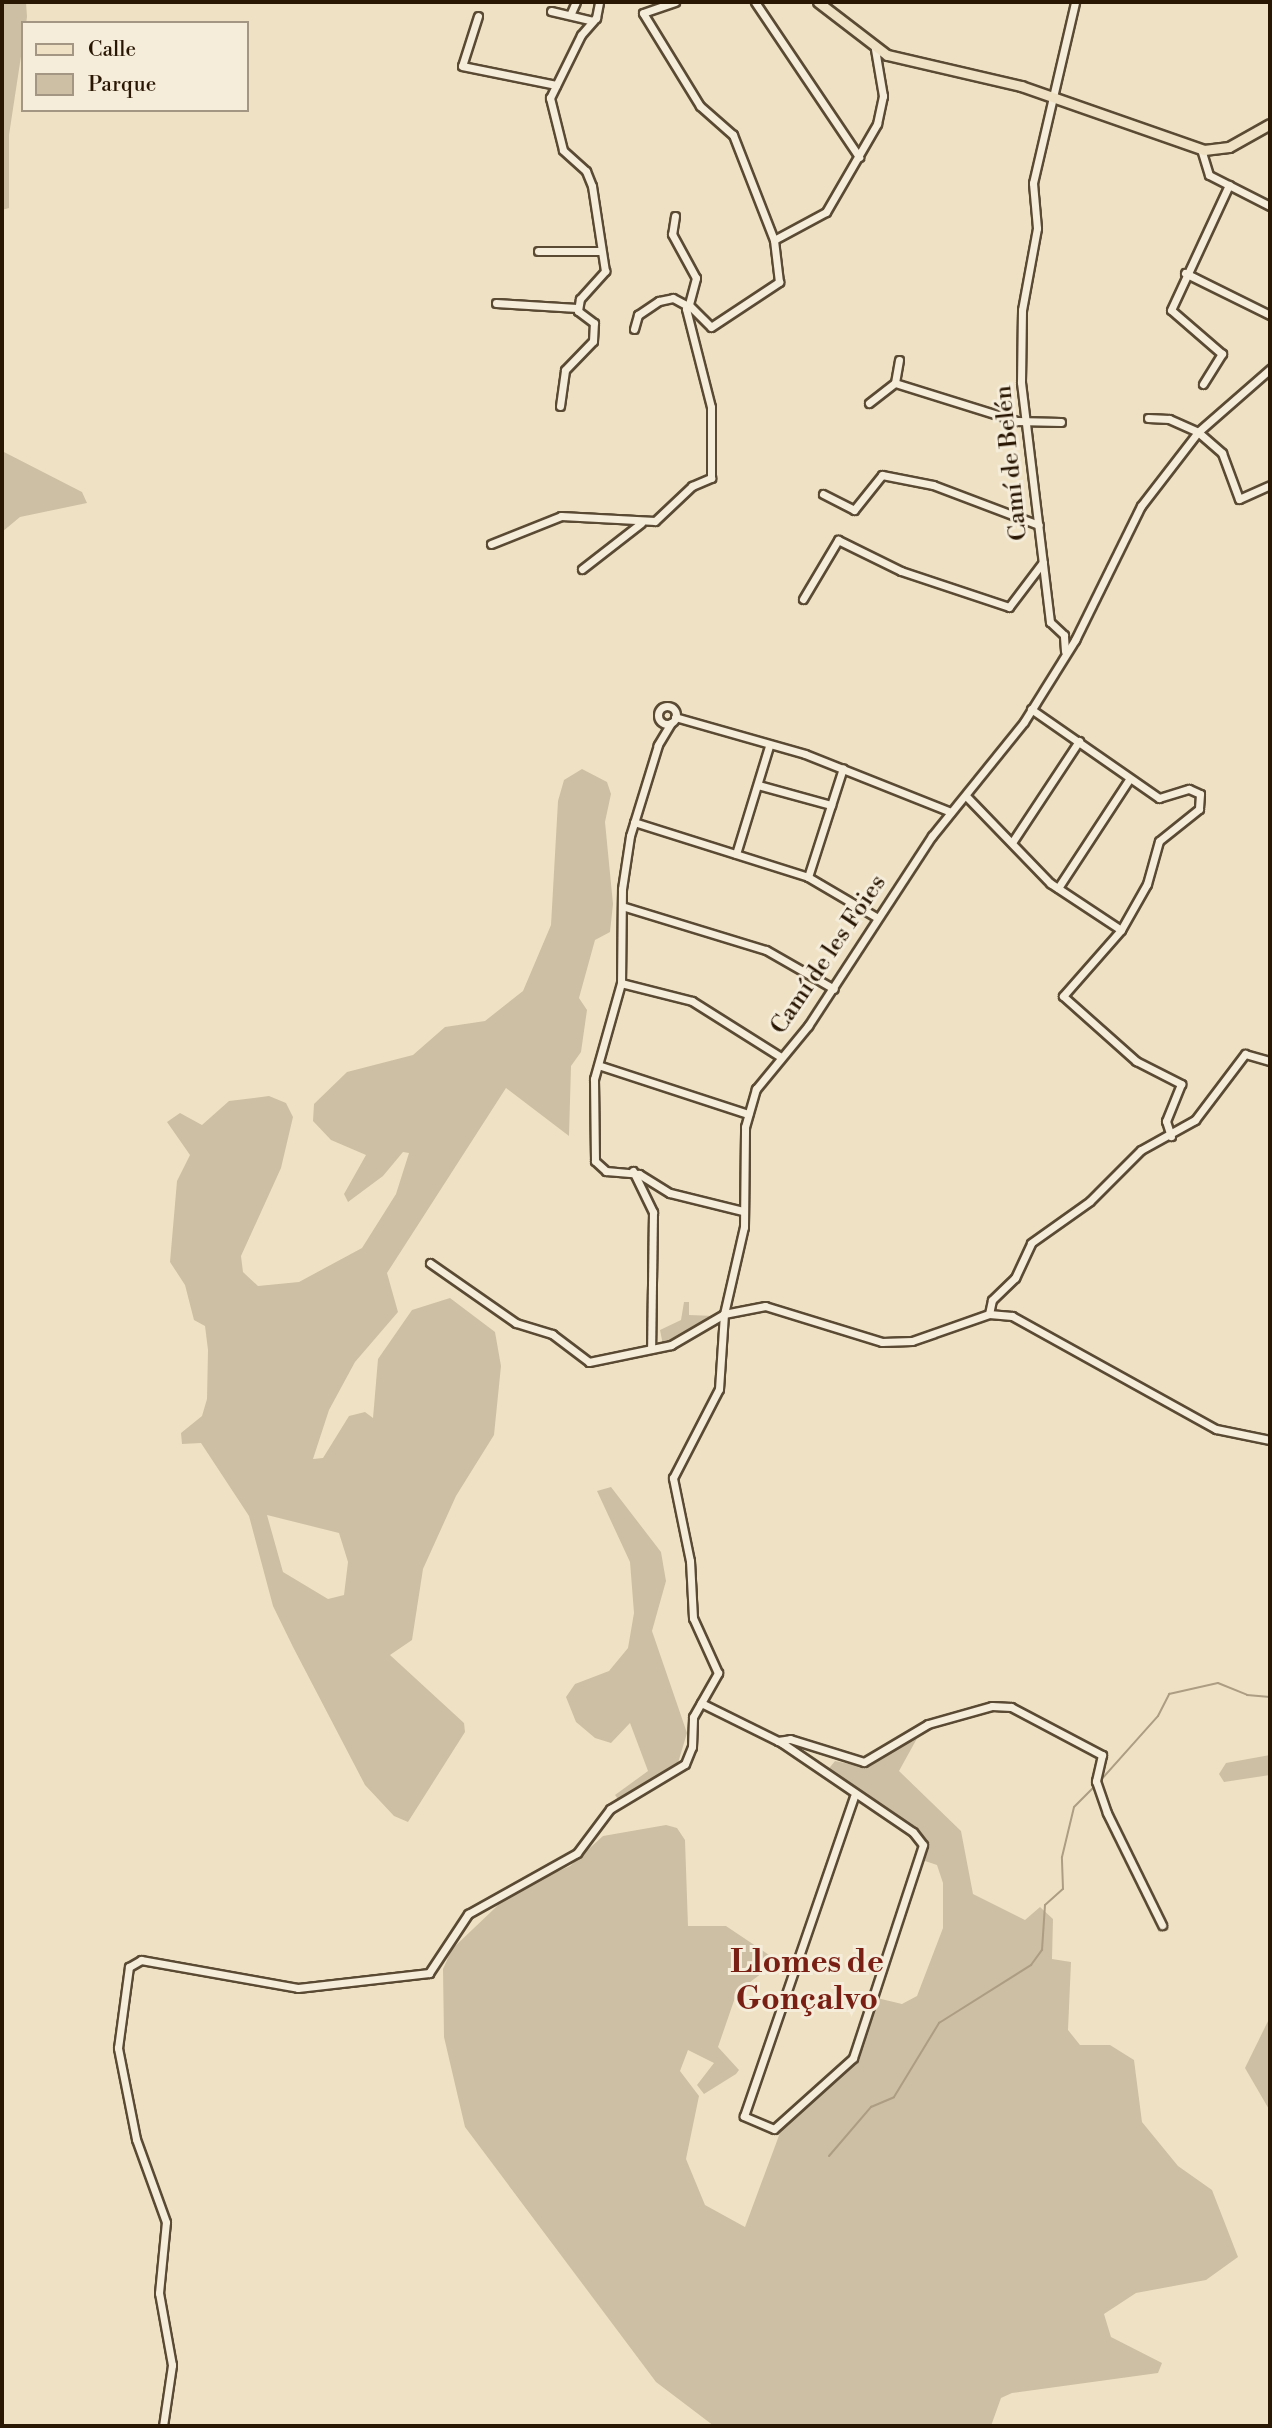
<!DOCTYPE html>
<meta charset="utf-8">
<style>
body{margin:0}
#map{position:relative;width:1272px;height:2428px;overflow:hidden;background:#efe2c4;font-family:"Libre Bodoni",serif}
div>[style]{position:absolute}
[style*='--x']{left:calc(var(--x)*1px);top:calc(var(--y)*1px);width:calc(var(--w)*1px);rotate:calc(var(--a)*1deg)}
.green>*{inset:0;background:#cdbfa3}
.stream>*{height:2px;margin:-1px;padding:0 1px;transform-origin:1px;border-radius:1px;background:#ac9d83}
.roads{filter:drop-shadow(2px 0 #5a4a34) drop-shadow(-2px 0 #5a4a34) drop-shadow(0 2px #5a4a34) drop-shadow(0 -2px #5a4a34)}
.minor>*{height:7px;margin:-3.5px;padding:0 3.5px;transform-origin:3.5px;border-radius:3.5px;background:#f5ecd9}
.minor>.ring{margin:-3.5px;padding:0;box-sizing:content-box;background:none;border:7px solid #f5ecd9;border-radius:50%}
.major>*{height:9px;margin:-4.5px;padding:0 4.5px;transform-origin:4.5px;border-radius:4.5px;background:#efe2c4}
span{translate:-50% -50%;white-space:nowrap;text-align:center;line-height:1.15;-webkit-text-stroke:6px #f5ecd9;paint-order:stroke}
.street-label{font-size:24px;color:#291704}
.district-label{font-size:32px;color:#7a1f14;font-weight:700}
.frame{position:absolute;inset:0;border:4px solid #291704;pointer-events:none}
.legend{position:absolute;left:21px;top:21px;width:228px;height:91px;box-sizing:border-box;background:#f5ecd9;border:2px solid #a39784;margin:0;padding:9px 12px;list-style:none;font-size:21px;color:#291704}
.legend li{display:flex;align-items:center;gap:14px;height:35px}
.legend b{width:35px;border:2px solid #a39784}
</style>
<div id="map">
<div class="green">
<i style="clip-path:polygon(2px 2px,26px 2px,27px 17px,9px 135px,9px 208px,2px 210px)"></i>
<i style="clip-path:polygon(2px 451px,82px 492px,87px 503px,20px 517px,2px 532px)"></i>
<i style="clip-path:polygon(evenodd,582px 769px,607px 782px,611px 794px,605px 822px,613px 904px,610px 932px,595px 940px,579px 998px,587px 1010px,581px 1052px,571px 1066px,569px 1136px,506px 1088px,387px 1273px,398px 1312px,355px 1362px,329px 1410px,313px 1459px,323px 1458px,349px 1416px,365px 1412px,373px 1418px,378px 1359px,412px 1310px,450px 1298px,495px 1332px,501px 1366px,494px 1435px,456px 1496px,423px 1569px,412px 1640px,390px 1655px,464px 1723px,465px 1732px,408px 1822px,394px 1816px,365px 1785px,293px 1647px,273px 1606px,249px 1516px,201px 1443px,182px 1444px,181px 1433px,202px 1416px,207px 1399px,208px 1350px,205px 1326px,194px 1320px,185px 1285px,170px 1262px,177px 1181px,190px 1155px,167px 1122px,180px 1113px,202px 1125px,229px 1101px,269px 1096px,286px 1103px,293px 1117px,281px 1168px,241px 1256px,243px 1272px,258px 1286px,299px 1282px,362px 1248px,396px 1194px,409px 1153px,403px 1152px,383px 1176px,348px 1202px,344px 1194px,366px 1155px,331px 1140px,313px 1121px,314px 1104px,347px 1072px,413px 1055px,445px 1027px,485px 1021px,523px 991px,551px 925px,558px 801px,564px 780px,582px 769px,267px 1515px,339px 1533px,348px 1562px,344px 1595px,328px 1599px,283px 1572px,267px 1515px)"></i>
<i style="clip-path:polygon(684px 1302px,689px 1302px,689px 1315px,715px 1316px,663px 1345px,660px 1330px,681px 1320px)"></i>
<i style="clip-path:polygon(611px 1487px,661px 1552px,666px 1581px,652px 1631px,687px 1733px,678px 1763px,618px 1799px,615px 1795px,648px 1771px,630px 1723px,611px 1743px,595px 1738px,576px 1722px,566px 1697px,575px 1684px,609px 1671px,628px 1648px,634px 1613px,630px 1562px,597px 1491px)"></i>
<i style="clip-path:polygon(920px 1733px,899px 1771px,961px 1831px,973px 1894px,1025px 1920px,1040px 1907px,1053px 1919px,1052px 1959px,1071px 1962px,1068px 2030px,1080px 2045px,1110px 2045px,1134px 2060px,1142px 2122px,1178px 2166px,1212px 2190px,1238px 2257px,1206px 2280px,1136px 2293px,1104px 2314px,1111px 2337px,1162px 2363px,1158px 2373px,1012px 2393px,1001px 2398px,991px 2426px,714px 2426px,656px 2382px,465px 2127px,444px 2037px,443px 1969px,452px 1949px,514px 1890px,570px 1866px,603px 1836px,666px 1825px,677px 1828px,685px 1840px,688px 1926px,726px 1926px,778px 1961px,737px 1992px,718px 2047px,739px 2070px,736px 2074px,704px 2094px,697px 2085px,714px 2063px,688px 2050px,680px 2071px,699px 2096px,686px 2159px,705px 2205px,745px 2227px,784px 2122px,852px 2066px,877px 1998px,902px 2004px,917px 1996px,943px 1928px,943px 1883px,937px 1865px,925px 1861px,926px 1841px,826px 1772px,835px 1761px,864px 1767px)"></i>
<i style="clip-path:polygon(1270px 1755px,1270px 1775px,1224px 1782px,1219px 1774px,1226px 1763px)"></i>
<i style="clip-path:polygon(1270px 2017px,1270px 2111px,1245px 2068px)"></i>
</div>
<div class="stream">
<i style="--x:1100;--y:1781;--w:87;--a:-48.3"></i>
<i style="--x:1158;--y:1716;--w:25;--a:-63"></i>
<i style="--x:1169;--y:1694;--w:50;--a:-12.7"></i>
<i style="--x:1218;--y:1683;--w:31;--a:22"></i>
<i style="--x:1247;--y:1695;--w:23;--a:5"></i>
<i style="--x:829;--y:2156;--w:65;--a:-49.4"></i>
<i style="--x:871;--y:2107;--w:25;--a:-23"></i>
<i style="--x:894;--y:2097;--w:87;--a:-58.7"></i>
<i style="--x:939;--y:2023;--w:109;--a:-32.2"></i>
<i style="--x:1031;--y:1965;--w:19;--a:-54"></i>
<i style="--x:1042;--y:1950;--w:45;--a:-86.2"></i>
<i style="--x:1045;--y:1905;--w:24;--a:-42"></i>
<i style="--x:1063;--y:1889;--w:32;--a:-92"></i>
<i style="--x:1062;--y:1857;--w:51;--a:-76.5"></i>
<i style="--x:1074;--y:1807;--w:31;--a:-45"></i>
</div>
<div class="roads">
<div class="minor">
<i style="--x:755;--y:2;--w:187;--a:56.1"></i>
<i style="--x:551;--y:11;--w:43;--a:13.4"></i>
<i style="--x:571;--y:13;--w:12;--a:-66"></i>
<i style="--x:478;--y:16;--w:52;--a:107.7"></i>
<i style="--x:462;--y:66;--w:96;--a:11.4"></i>
<i style="--x:1201;--y:149;--w:27;--a:73"></i>
<i style="--x:1209;--y:175;--w:68;--a:26.9"></i>
<i style="--x:675;--y:216;--w:18;--a:99"></i>
<i style="--x:672;--y:234;--w:50;--a:61.4"></i>
<i style="--x:696;--y:278;--w:30;--a:105"></i>
<i style="--x:774;--y:240;--w:59;--a:-28.3"></i>
<i style="--x:826;--y:212;--w:102;--a:-59.9"></i>
<i style="--x:877;--y:124;--w:29;--a:-78"></i>
<i style="--x:883;--y:96;--w:48;--a:-99.7"></i>
<i style="--x:538;--y:251;--w:61;--a:0"></i>
<i style="--x:1185;--y:273;--w:95;--a:26.3"></i>
<i style="--x:496;--y:303;--w:81;--a:3.5"></i>
<i style="--x:634;--y:329;--w:15;--a:-74"></i>
<i style="--x:638;--y:315;--w:25;--a:-34"></i>
<i style="--x:659;--y:301;--w:14;--a:-12"></i>
<i style="--x:673;--y:298;--w:15;--a:28"></i>
<i style="--x:899;--y:360;--w:23;--a:100"></i>
<i style="--x:895;--y:383;--w:128;--a:17.3"></i>
<i style="--x:1017;--y:421;--w:44;--a:1.3"></i>
<i style="--x:1203;--y:384;--w:36;--a:-58"></i>
<i style="--x:1222;--y:354;--w:67;--a:-139.2"></i>
<i style="--x:1171;--y:310;--w:138;--a:-65.1"></i>
<i style="--x:869;--y:403;--w:33;--a:-38"></i>
<i style="--x:560;--y:406;--w:36;--a:-82"></i>
<i style="--x:565;--y:370;--w:40;--a:-46"></i>
<i style="--x:593;--y:341;--w:18;--a:-87"></i>
<i style="--x:594;--y:323;--w:20;--a:-143"></i>
<i style="--x:578;--y:311;--w:12;--a:-81"></i>
<i style="--x:580;--y:299;--w:38;--a:-48"></i>
<i style="--x:605;--y:271;--w:86;--a:-98.7"></i>
<i style="--x:592;--y:186;--w:16;--a:-112"></i>
<i style="--x:586;--y:171;--w:31;--a:-138"></i>
<i style="--x:563;--y:150;--w:54;--a:-104"></i>
<i style="--x:550;--y:98;--w:70;--a:-63.8"></i>
<i style="--x:581;--y:35;--w:23;--a:-49"></i>
<i style="--x:596;--y:18;--w:16;--a:-79"></i>
<i style="--x:1148;--y:418;--w:21;--a:3"></i>
<i style="--x:1169;--y:419;--w:32;--a:24"></i>
<i style="--x:1198;--y:432;--w:32;--a:41"></i>
<i style="--x:1222;--y:453;--w:49;--a:69.7"></i>
<i style="--x:1239;--y:499;--w:34;--a:-24"></i>
<i style="--x:823;--y:494;--w:35;--a:27"></i>
<i style="--x:854;--y:510;--w:45;--a:-51.3"></i>
<i style="--x:882;--y:475;--w:52;--a:11.1"></i>
<i style="--x:933;--y:485;--w:113;--a:20.7"></i>
<i style="--x:491;--y:544;--w:75;--a:-21.8"></i>
<i style="--x:561;--y:516;--w:94;--a:3"></i>
<i style="--x:655;--y:521;--w:51;--a:-43.4"></i>
<i style="--x:692;--y:486;--w:21;--a:-23"></i>
<i style="--x:711;--y:478;--w:71;--a:-90"></i>
<i style="--x:711;--y:407;--w:101;--a:-104.3"></i>
<i style="--x:686;--y:309;--w:5;--a:-22"></i>
<i style="--x:691;--y:307;--w:28;--a:45"></i>
<i style="--x:711;--y:327;--w:82;--a:-33.5"></i>
<i style="--x:779;--y:282;--w:42;--a:-96.8"></i>
<i style="--x:774;--y:240;--w:113;--a:-111.3"></i>
<i style="--x:733;--y:135;--w:44;--a:-138.7"></i>
<i style="--x:700;--y:106;--w:109;--a:-121.5"></i>
<i style="--x:643;--y:13;--w:34;--a:-19"></i>
<i style="--x:582;--y:569;--w:75;--a:-37.9"></i>
<i style="--x:803;--y:599;--w:69;--a:-59.3"></i>
<i style="--x:838;--y:540;--w:70;--a:26.2"></i>
<i style="--x:901;--y:571;--w:114;--a:18.4"></i>
<i style="--x:1009;--y:607;--w:56;--a:-52.9"></i>
<i style="--x:1065;--y:651;--w:16;--a:-94"></i>
<i style="--x:1064;--y:635;--w:19;--a:-137"></i>
<i style="--x:1050;--y:622;--w:242;--a:-96.9"></i>
<i style="--x:1021;--y:382;--w:72;--a:-89.2"></i>
<i style="--x:1022;--y:310;--w:83;--a:-79.6"></i>
<i style="--x:1037;--y:228;--w:45;--a:-95.1"></i>
<i style="--x:1033;--y:183;--w:186;--a:-76.9"></i>
<i class="ring" style="left:658px;top:706px;width:11px;height:11px"></i>
<i style="--x:1031;--y:709;--w:156;--a:34.8"></i>
<i style="--x:1159;--y:798;--w:31;--a:-17"></i>
<i style="--x:1189;--y:789;--w:12;--a:24"></i>
<i style="--x:1200;--y:794;--w:15;--a:94"></i>
<i style="--x:1199;--y:809;--w:51;--a:141.3"></i>
<i style="--x:1159;--y:841;--w:45;--a:105.6"></i>
<i style="--x:1147;--y:884;--w:53;--a:119.5"></i>
<i style="--x:1121;--y:930;--w:88;--a:131.3"></i>
<i style="--x:1063;--y:996;--w:98;--a:41.7"></i>
<i style="--x:1136;--y:1061;--w:51;--a:27.1"></i>
<i style="--x:1181;--y:1084;--w:40;--a:112"></i>
<i style="--x:1166;--y:1121;--w:16;--a:72"></i>
<i style="--x:675;--y:717;--w:135;--a:15.9"></i>
<i style="--x:805;--y:754;--w:157;--a:21.7"></i>
<i style="--x:671;--y:723;--w:26;--a:121"></i>
<i style="--x:658;--y:745;--w:95;--a:107.1"></i>
<i style="--x:630;--y:836;--w:54;--a:98.6"></i>
<i style="--x:622;--y:889;--w:94;--a:90.6"></i>
<i style="--x:621;--y:983;--w:100;--a:105.7"></i>
<i style="--x:594;--y:1079;--w:82;--a:89.3"></i>
<i style="--x:595;--y:1161;--w:15;--a:42"></i>
<i style="--x:606;--y:1171;--w:33;--a:5"></i>
<i style="--x:639;--y:1174;--w:36;--a:32"></i>
<i style="--x:670;--y:1193;--w:75;--a:13.9"></i>
<i style="--x:758;--y:785;--w:76;--a:15.3"></i>
<i style="--x:967;--y:797;--w:120;--a:46"></i>
<i style="--x:1050;--y:883;--w:85;--a:33.5"></i>
<i style="--x:634;--y:822;--w:182;--a:17.5"></i>
<i style="--x:808;--y:877;--w:79;--a:30.5"></i>
<i style="--x:1013;--y:841;--w:120;--a:-56.6"></i>
<i style="--x:736;--y:854;--w:113;--a:-73"></i>
<i style="--x:808;--y:877;--w:114;--a:-72.2"></i>
<i style="--x:1058;--y:888;--w:131;--a:-56.8"></i>
<i style="--x:625;--y:907;--w:147;--a:17"></i>
<i style="--x:766;--y:950;--w:78;--a:29.8"></i>
<i style="--x:621;--y:983;--w:73;--a:14.2"></i>
<i style="--x:692;--y:1001;--w:105;--a:32.2"></i>
<i style="--x:601;--y:1066;--w:155;--a:18.1"></i>
<i style="--x:633;--y:1171;--w:46;--a:64"></i>
<i style="--x:653;--y:1212;--w:137;--a:90.8"></i>
<i style="--x:430;--y:1263;--w:105;--a:34.9"></i>
<i style="--x:516;--y:1323;--w:38;--a:17"></i>
<i style="--x:552;--y:1334;--w:46;--a:37.1"></i>
<i style="--x:589;--y:1362;--w:84;--a:-11.7"></i>
<i style="--x:671;--y:1345;--w:61;--a:-30.3"></i>
<i style="--x:724;--y:1314;--w:42;--a:-11"></i>
<i style="--x:765;--y:1306;--w:122;--a:17.1"></i>
<i style="--x:882;--y:1342;--w:30;--a:-2"></i>
<i style="--x:912;--y:1341;--w:82;--a:-19.3"></i>
<i style="--x:989;--y:1314;--w:23;--a:5"></i>
<i style="--x:1012;--y:1316;--w:233;--a:29"></i>
<i style="--x:1216;--y:1429;--w:55;--a:11.5"></i>
<i style="--x:989;--y:1314;--w:14;--a:-78"></i>
<i style="--x:992;--y:1300;--w:32;--a:-44"></i>
<i style="--x:1015;--y:1278;--w:38;--a:-65"></i>
<i style="--x:1031;--y:1243;--w:72;--a:-35.4"></i>
<i style="--x:1090;--y:1201;--w:72;--a:-45"></i>
<i style="--x:1141;--y:1150;--w:62;--a:-29.1"></i>
<i style="--x:1195;--y:1120;--w:83;--a:-52.9"></i>
<i style="--x:1245;--y:1054;--w:26;--a:16"></i>
<i style="--x:701;--y:1703;--w:90;--a:26.3"></i>
<i style="--x:782;--y:1743;--w:158;--a:34.2"></i>
<i style="--x:913;--y:1832;--w:16;--a:52"></i>
<i style="--x:923;--y:1845;--w:224;--a:108.2"></i>
<i style="--x:853;--y:2058;--w:106;--a:138.1"></i>
<i style="--x:774;--y:2129;--w:33;--a:-157"></i>
<i style="--x:744;--y:2116;--w:338;--a:-71"></i>
<i style="--x:778;--y:1741;--w:12;--a:-9"></i>
<i style="--x:790;--y:1739;--w:77;--a:17.3"></i>
<i style="--x:864;--y:1762;--w:74;--a:-30.7"></i>
<i style="--x:928;--y:1724;--w:66;--a:-15.7"></i>
<i style="--x:992;--y:1706;--w:19;--a:3"></i>
<i style="--x:1011;--y:1707;--w:103;--a:27.8"></i>
<i style="--x:1102;--y:1755;--w:27;--a:103"></i>
<i style="--x:1096;--y:1781;--w:34;--a:71"></i>
<i style="--x:1107;--y:1813;--w:125;--a:63.8"></i>
<i style="--x:163;--y:2426;--w:62;--a:-81.6"></i>
<i style="--x:172;--y:2365;--w:73;--a:-100.2"></i>
<i style="--x:159;--y:2293;--w:71;--a:-84.4"></i>
<i style="--x:166;--y:2222;--w:88;--a:-109.9"></i>
<i style="--x:136;--y:2139;--w:93;--a:-101.2"></i>
<i style="--x:118;--y:2048;--w:82;--a:-82.3"></i>
<i style="--x:129;--y:1967;--w:14;--a:-30"></i>
<i style="--x:141;--y:1960;--w:159;--a:10.1"></i>
<i style="--x:298;--y:1988;--w:132;--a:-6.5"></i>
<i style="--x:429;--y:1973;--w:71;--a:-56.5"></i>
<i style="--x:468;--y:1914;--w:125;--a:-29.2"></i>
<i style="--x:577;--y:1853;--w:55;--a:-53.1"></i>
<i style="--x:610;--y:1809;--w:87;--a:-31"></i>
<i style="--x:685;--y:1764;--w:18;--a:-68"></i>
<i style="--x:692;--y:1747;--w:30;--a:-88"></i>
<i style="--x:693;--y:1717;--w:51;--a:-60.4"></i>
<i style="--x:718;--y:1673;--w:60;--a:-114.4"></i>
<i style="--x:693;--y:1618;--w:57;--a:-93"></i>
<i style="--x:690;--y:1561;--w:85;--a:-101.6"></i>
<i style="--x:673;--y:1478;--w:100;--a:-62.7"></i>
<i style="--x:719;--y:1389;--w:75;--a:-86.2"></i>
<i style="--x:724;--y:1314;--w:89;--a:-77.1"></i>
<i style="--x:744;--y:1227;--w:100;--a:-89.4"></i>
<i style="--x:745;--y:1127;--w:40;--a:-74"></i>
<i style="--x:756;--y:1089;--w:82;--a:-50.5"></i>
<i style="--x:808;--y:1026;--w:227;--a:-56.9"></i>
<i style="--x:932;--y:836;--w:146;--a:-51.1"></i>
<i style="--x:1024;--y:722;--w:97;--a:-58.1"></i>
<i style="--x:1075;--y:640;--w:149;--a:-63.8"></i>
<i style="--x:1141;--y:506;--w:93;--a:-52.4"></i>
<i style="--x:1198;--y:432;--w:96;--a:-41.2"></i>
</div>
<div class="major">
<i style="--x:818;--y:2;--w:87;--a:37.5"></i>
<i style="--x:887;--y:55;--w:138;--a:13"></i>
<i style="--x:1021;--y:86;--w:194;--a:19.3"></i>
<i style="--x:1204;--y:150;--w:25;--a:-7"></i>
<i style="--x:1229;--y:147;--w:47;--a:-29.3"></i>
</div>
</div>
<div class="street-label">
<span style="left:1012px;top:463px;rotate:-96deg">Camí de Belén</span>
<span style="left:829px;top:955px;rotate:-56deg">Camí de les Foies</span>
</div>
<div class="district-label">
<span style="left:807px;top:1981px">Llomes de<br>Gonçalvo</span>
</div>
<div class="frame"></div>
<ul class="legend">
<li><b style="height:9px;background:#efe2c4"></b>Calle</li>
<li><b style="height:19px;background:#cdbfa3"></b>Parque</li>
</ul>
</div>
